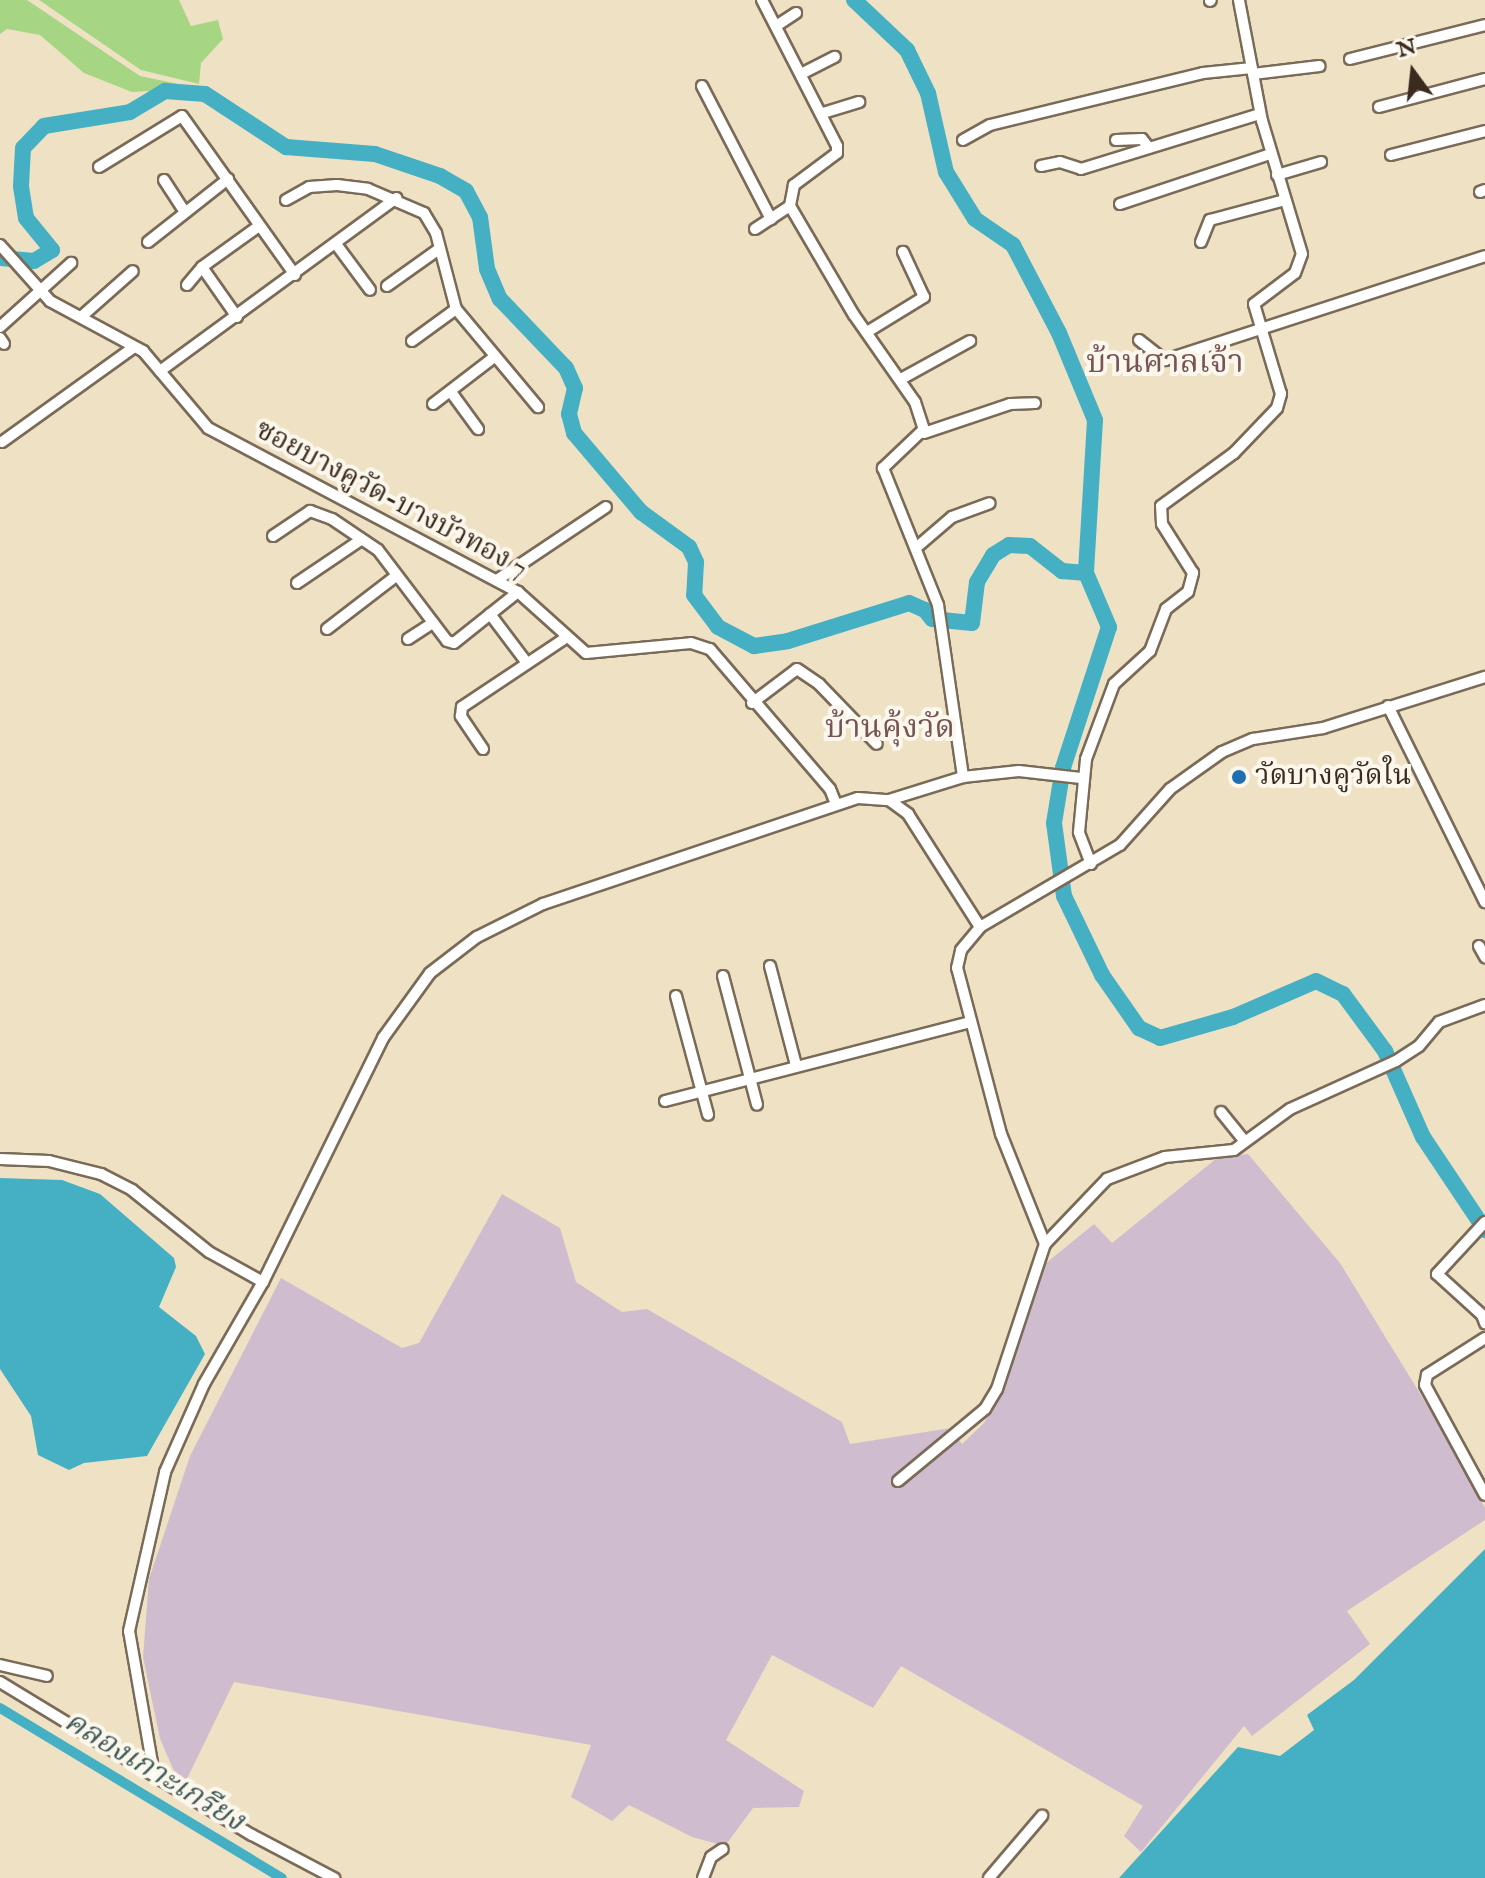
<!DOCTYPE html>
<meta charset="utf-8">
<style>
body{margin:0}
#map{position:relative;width:1485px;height:1878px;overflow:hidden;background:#efe2c4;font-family:"IM FELL English","Noto Serif Thai",serif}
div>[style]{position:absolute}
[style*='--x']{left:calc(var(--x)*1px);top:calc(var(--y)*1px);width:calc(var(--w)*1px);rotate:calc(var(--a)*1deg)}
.industrial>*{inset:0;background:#cfbdcf}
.green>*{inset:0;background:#a6d683}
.water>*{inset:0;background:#45b0c3}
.canal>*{height:10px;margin:-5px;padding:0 5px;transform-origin:5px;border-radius:5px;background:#45b0c3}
.river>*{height:16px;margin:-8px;padding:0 8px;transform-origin:8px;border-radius:8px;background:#45b0c3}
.roads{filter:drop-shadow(2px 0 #7a6a58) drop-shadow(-2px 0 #7a6a58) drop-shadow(0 2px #7a6a58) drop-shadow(0 -2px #7a6a58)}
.minor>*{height:10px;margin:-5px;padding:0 5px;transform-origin:5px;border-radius:5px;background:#fff}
.dots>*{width:22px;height:22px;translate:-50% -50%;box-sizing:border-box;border:4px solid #fbf7ec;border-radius:50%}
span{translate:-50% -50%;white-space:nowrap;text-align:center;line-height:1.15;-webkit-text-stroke:8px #fbf7ec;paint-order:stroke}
.street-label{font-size:28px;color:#3b2a1e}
.poi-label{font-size:28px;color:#3b2a1e}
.left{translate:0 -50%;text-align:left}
.water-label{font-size:30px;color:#3e5958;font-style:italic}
.quarter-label{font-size:32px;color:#765356}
.north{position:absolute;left:1373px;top:32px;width:80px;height:80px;-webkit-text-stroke:6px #fbf7ec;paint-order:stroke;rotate:345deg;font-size:22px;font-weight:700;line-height:32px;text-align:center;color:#3b2a1e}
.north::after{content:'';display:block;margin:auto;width:28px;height:36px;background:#3b2a1e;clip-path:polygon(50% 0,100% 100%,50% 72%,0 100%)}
</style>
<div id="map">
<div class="industrial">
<i style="clip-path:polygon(1248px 1154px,1340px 1263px,1457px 1454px,1485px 1508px,1485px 1520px,1347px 1611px,1370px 1644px,1252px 1736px,1244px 1726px,1141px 1852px,1124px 1836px,1143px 1806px,901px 1666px,873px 1708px,772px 1655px,726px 1740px,804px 1791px,799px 1807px,753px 1808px,725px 1846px,692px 1837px,629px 1805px,612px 1821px,571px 1797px,591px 1745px,234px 1682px,182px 1789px,160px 1739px,143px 1657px,149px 1579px,190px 1456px,281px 1278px,402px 1348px,419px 1343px,502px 1194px,560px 1228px,576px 1282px,622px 1312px,647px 1309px,842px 1422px,850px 1444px,951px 1428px,962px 1444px,984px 1423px,1007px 1381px,1045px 1264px,1094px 1224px,1112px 1243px,1217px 1158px)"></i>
</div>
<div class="green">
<i style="clip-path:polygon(0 0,27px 0,140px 76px,197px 88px,132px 92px,84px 73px,40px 35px,7px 29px,0 34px)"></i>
<i style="clip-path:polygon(39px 0,179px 0,191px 26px,218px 20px,223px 39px,201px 63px,199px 84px,141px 70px)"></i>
</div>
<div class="water">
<i style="clip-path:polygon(0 1178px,62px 1180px,100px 1194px,174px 1258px,176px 1267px,159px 1307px,196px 1336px,205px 1354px,147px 1456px,84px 1463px,69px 1470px,38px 1455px,31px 1416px,0 1369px)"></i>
<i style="clip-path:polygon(1485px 1549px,1485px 1878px,1119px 1878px,1238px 1747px,1280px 1756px,1314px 1730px,1307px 1715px,1354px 1680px)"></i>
</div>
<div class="canal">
<i style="--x:0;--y:1708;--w:329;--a:31.1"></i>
</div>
<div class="river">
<i style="--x:854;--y:0;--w:73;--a:43.3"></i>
<i style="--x:907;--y:50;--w:48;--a:64"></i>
<i style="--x:928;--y:93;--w:81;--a:77.2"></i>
<i style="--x:946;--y:172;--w:55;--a:58.3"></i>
<i style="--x:975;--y:219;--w:46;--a:34.4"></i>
<i style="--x:1013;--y:245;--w:99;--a:62.4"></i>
<i style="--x:1059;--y:333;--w:94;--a:67.5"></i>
<i style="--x:1095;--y:420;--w:153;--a:93.4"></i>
<i style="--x:1086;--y:573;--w:59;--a:66.9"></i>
<i style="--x:1109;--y:627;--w:148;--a:108.1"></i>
<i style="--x:1063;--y:768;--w:56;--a:99.3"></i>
<i style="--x:1054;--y:823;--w:74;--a:82.2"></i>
<i style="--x:1064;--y:896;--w:88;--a:64.3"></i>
<i style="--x:1102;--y:975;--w:65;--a:55.1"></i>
<i style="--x:1139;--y:1028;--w:23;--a:25"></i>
<i style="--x:1160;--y:1038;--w:76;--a:-16"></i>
<i style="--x:1233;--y:1017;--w:90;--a:-23.4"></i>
<i style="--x:1316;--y:981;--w:30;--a:26"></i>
<i style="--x:1343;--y:994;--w:71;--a:53.6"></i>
<i style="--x:1385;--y:1051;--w:94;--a:66.2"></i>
<i style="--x:1423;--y:1137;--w:112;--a:56.3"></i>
<i style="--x:0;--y:258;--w:34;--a:5"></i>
<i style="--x:34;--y:261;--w:21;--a:-31"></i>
<i style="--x:52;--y:250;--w:41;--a:-129.1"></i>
<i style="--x:26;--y:218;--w:32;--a:-99"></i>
<i style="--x:21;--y:186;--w:38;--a:-87"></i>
<i style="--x:23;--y:148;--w:30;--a:-46"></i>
<i style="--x:44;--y:126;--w:87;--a:-9.2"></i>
<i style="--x:130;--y:112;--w:41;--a:-31"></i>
<i style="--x:165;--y:91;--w:40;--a:4.3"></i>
<i style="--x:205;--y:94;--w:97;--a:33.2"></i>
<i style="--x:286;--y:147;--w:89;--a:4.5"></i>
<i style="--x:375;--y:154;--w:69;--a:18.7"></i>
<i style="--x:440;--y:176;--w:30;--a:30"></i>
<i style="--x:466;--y:191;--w:30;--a:62"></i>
<i style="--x:480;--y:217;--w:52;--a:82.3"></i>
<i style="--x:487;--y:269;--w:33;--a:67"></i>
<i style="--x:500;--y:299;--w:95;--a:46.3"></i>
<i style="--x:566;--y:368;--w:22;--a:66"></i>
<i style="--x:575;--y:388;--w:27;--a:103"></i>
<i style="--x:569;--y:414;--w:20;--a:75"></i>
<i style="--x:574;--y:433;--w:104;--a:49.7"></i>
<i style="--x:641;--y:512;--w:59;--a:36.1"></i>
<i style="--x:689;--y:547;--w:17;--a:65"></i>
<i style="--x:696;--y:562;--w:33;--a:93"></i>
<i style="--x:694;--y:595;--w:40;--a:53"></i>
<i style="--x:718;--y:627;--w:41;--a:27.8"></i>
<i style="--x:754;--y:646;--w:34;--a:-8"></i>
<i style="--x:788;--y:641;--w:127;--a:-17.4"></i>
<i style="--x:909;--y:603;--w:17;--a:24"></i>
<i style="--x:925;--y:610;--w:11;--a:52"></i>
<i style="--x:932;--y:619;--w:40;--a:5.7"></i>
<i style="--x:972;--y:623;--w:41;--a:-83"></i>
<i style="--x:977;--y:582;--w:31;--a:-59"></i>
<i style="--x:993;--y:555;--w:19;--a:-32"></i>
<i style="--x:1009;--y:545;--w:21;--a:3"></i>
<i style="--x:1030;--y:546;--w:41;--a:38"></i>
<i style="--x:1062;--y:571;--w:24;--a:5"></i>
</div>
<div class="roads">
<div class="minor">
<i style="--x:762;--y:0;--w:164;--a:62.8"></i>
<i style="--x:837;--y:146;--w:7;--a:90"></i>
<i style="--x:837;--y:153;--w:54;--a:143.3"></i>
<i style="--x:794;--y:185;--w:21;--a:101"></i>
<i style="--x:790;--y:206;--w:126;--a:59.6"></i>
<i style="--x:854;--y:315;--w:106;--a:55"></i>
<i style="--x:915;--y:402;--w:28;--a:72"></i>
<i style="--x:924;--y:429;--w:57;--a:136.4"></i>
<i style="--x:883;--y:468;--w:148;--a:68.1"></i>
<i style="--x:938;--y:605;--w:174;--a:81.7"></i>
<i style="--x:1210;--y:1;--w:1;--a:-45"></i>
<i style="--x:776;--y:26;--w:24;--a:-33"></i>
<i style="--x:1350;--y:59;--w:139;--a:-14.1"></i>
<i style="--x:801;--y:74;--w:38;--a:-27"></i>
<i style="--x:1253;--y:74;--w:67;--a:-6.8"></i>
<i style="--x:702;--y:86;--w:150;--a:62.6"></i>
<i style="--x:1379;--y:107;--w:110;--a:-14.8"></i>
<i style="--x:823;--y:113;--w:38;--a:-17"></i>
<i style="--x:963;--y:140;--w:31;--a:-29"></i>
<i style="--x:990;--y:125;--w:219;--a:-13.7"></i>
<i style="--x:1203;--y:73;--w:49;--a:-5.8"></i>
<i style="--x:1116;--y:140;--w:26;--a:-2"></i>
<i style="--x:1142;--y:139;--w:11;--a:52"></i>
<i style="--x:1391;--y:155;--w:97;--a:-14.3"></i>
<i style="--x:1041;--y:166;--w:19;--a:-12"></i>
<i style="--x:1060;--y:162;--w:22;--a:18"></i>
<i style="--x:1081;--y:169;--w:187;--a:-17.1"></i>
<i style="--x:99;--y:167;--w:97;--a:-31.6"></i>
<i style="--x:182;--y:116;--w:195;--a:54.6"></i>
<i style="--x:1277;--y:175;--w:46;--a:-16.5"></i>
<i style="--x:164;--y:180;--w:37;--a:57"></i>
<i style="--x:1480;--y:192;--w:5;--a:-22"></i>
<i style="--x:286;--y:200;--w:26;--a:-29"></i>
<i style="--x:309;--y:187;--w:28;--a:-4"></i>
<i style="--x:337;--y:185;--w:31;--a:7"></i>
<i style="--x:368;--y:189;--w:61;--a:23.2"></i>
<i style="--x:424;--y:213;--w:23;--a:59"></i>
<i style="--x:436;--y:233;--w:79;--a:75.3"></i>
<i style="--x:456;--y:309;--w:128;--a:50.1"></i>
<i style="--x:1120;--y:204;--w:158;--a:-18.4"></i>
<i style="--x:755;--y:229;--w:42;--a:-33.3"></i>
<i style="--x:148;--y:242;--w:102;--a:-38.2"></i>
<i style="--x:1201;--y:242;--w:24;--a:-68"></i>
<i style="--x:1210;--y:220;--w:78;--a:-14.9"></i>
<i style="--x:336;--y:244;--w:57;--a:53.5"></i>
<i style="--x:0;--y:245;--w:75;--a:48.2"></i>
<i style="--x:50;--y:301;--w:106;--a:28.3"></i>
<i style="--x:143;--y:351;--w:101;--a:49.8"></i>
<i style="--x:208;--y:428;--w:351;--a:27.9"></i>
<i style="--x:518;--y:592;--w:91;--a:41.9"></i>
<i style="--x:586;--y:653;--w:105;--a:-5.4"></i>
<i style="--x:691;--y:643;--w:20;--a:18"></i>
<i style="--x:710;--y:649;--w:184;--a:49.4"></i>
<i style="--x:830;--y:789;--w:16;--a:68"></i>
<i style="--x:202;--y:267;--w:61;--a:55"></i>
<i style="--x:187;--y:285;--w:23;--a:-50"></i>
<i style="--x:202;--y:267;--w:70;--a:-35.7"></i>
<i style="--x:387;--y:286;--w:64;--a:-35.4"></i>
<i style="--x:81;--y:317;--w:69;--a:-41.5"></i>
<i style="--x:0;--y:327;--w:96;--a:-42"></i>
<i style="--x:867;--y:332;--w:67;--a:-31.6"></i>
<i style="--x:924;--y:297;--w:50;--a:-115"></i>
<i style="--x:0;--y:338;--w:7;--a:56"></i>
<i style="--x:1139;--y:340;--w:33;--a:38"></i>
<i style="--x:1165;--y:360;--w:336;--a:-18"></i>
<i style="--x:412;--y:341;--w:54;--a:-36"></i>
<i style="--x:160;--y:371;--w:293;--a:-36.2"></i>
<i style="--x:901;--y:379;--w:79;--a:-28.8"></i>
<i style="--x:451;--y:392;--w:46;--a:53.9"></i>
<i style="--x:433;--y:404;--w:76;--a:-37.5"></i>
<i style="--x:924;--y:433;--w:91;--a:-18.6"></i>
<i style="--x:1010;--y:404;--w:25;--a:-2"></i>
<i style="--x:2;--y:442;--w:163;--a:-35.7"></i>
<i style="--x:273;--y:536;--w:45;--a:-34"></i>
<i style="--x:310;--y:511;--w:23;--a:20"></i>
<i style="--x:332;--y:519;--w:55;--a:34"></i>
<i style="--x:378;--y:550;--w:114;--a:52.8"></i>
<i style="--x:447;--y:641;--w:7;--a:16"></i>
<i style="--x:454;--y:643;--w:82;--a:-38.6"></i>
<i style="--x:917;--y:547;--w:46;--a:-40.6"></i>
<i style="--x:952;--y:517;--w:40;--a:-20.2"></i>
<i style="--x:497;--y:580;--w:131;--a:-33.8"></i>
<i style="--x:297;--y:583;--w:78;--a:-34.1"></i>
<i style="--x:490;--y:614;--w:61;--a:52.9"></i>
<i style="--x:327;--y:629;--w:87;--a:-37.5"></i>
<i style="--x:408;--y:639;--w:30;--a:-33"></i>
<i style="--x:752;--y:703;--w:56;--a:-37.1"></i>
<i style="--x:797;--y:669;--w:27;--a:34"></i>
<i style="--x:819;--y:684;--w:83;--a:46"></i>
<i style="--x:1388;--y:706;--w:219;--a:63.7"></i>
<i style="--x:483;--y:749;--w:40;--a:-124"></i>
<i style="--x:461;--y:716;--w:9;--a:-84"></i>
<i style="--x:462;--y:707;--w:126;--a:-33.7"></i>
<i style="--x:889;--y:800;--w:77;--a:-17.3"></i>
<i style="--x:963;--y:777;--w:56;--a:-6.1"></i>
<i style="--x:1019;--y:771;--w:62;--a:6.4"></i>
<i style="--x:1091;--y:864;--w:34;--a:-111"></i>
<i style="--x:1079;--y:832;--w:73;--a:-84.5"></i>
<i style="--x:1086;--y:759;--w:80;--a:-69.5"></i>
<i style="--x:1114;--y:684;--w:49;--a:-42.5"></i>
<i style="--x:1150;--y:651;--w:45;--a:-69.1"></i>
<i style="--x:1166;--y:609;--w:28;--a:-38"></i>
<i style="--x:1188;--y:592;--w:20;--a:-75"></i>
<i style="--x:1193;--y:573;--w:58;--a:-122.3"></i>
<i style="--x:1162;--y:524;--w:18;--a:-93"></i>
<i style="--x:1161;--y:506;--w:90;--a:-36"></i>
<i style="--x:1234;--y:453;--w:62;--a:-46.3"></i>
<i style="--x:1277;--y:408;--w:15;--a:-74"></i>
<i style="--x:1281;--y:394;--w:94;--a:-106.7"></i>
<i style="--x:1254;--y:304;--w:51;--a:-37.1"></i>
<i style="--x:1295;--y:273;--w:20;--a:-70"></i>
<i style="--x:1302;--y:254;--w:139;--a:-106.7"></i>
<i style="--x:1262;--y:121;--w:123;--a:-100.8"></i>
<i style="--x:1479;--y:946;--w:13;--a:61"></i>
<i style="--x:770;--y:966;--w:102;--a:75.3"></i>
<i style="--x:723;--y:976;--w:133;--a:75.2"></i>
<i style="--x:676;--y:996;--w:123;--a:74.9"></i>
<i style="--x:665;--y:1101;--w:316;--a:-14.5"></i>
<i style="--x:1221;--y:1112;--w:36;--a:51"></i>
<i style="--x:0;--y:1159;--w:49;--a:2.3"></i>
<i style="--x:49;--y:1161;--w:54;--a:14"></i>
<i style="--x:101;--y:1174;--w:35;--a:27"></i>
<i style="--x:132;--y:1190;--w:99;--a:38.8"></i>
<i style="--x:209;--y:1252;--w:62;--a:29.1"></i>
<i style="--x:1485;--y:1222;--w:71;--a:132.7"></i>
<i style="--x:1437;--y:1274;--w:61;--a:42.3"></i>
<i style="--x:1482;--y:1315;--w:9;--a:69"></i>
<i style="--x:1045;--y:1244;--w:90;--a:-46.4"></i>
<i style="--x:1107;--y:1179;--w:62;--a:-20.8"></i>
<i style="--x:1165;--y:1157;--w:69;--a:-5.8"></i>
<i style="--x:1234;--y:1150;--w:69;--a:-36.2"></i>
<i style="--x:1290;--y:1109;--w:116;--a:-24.4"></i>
<i style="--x:1396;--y:1061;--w:27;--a:-33"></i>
<i style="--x:1419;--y:1046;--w:31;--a:-50"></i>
<i style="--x:1439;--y:1022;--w:49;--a:-20.3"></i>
<i style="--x:1485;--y:1338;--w:69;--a:147.5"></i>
<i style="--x:1427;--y:1375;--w:10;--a:101"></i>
<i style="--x:1425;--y:1385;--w:125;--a:61.4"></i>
<i style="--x:898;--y:1481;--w:113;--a:-39.6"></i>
<i style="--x:985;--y:1409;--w:23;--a:-59"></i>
<i style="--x:997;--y:1389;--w:153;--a:-71.7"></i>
<i style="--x:1045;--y:1244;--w:118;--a:-111.8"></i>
<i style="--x:1001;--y:1134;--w:172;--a:-104.8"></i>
<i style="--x:957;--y:968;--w:18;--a:-77"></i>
<i style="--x:961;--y:950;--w:30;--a:-50"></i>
<i style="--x:980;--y:927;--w:162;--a:-30.4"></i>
<i style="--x:1120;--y:845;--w:75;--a:-48.2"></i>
<i style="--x:1170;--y:789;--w:64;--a:-35.4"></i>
<i style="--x:1222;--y:752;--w:34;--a:-23"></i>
<i style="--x:1253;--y:739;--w:71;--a:-8.9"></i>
<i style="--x:1323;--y:728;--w:170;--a:-17.5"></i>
<i style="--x:0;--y:1665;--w:48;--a:13.2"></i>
<i style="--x:0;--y:1682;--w:295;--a:31.3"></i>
<i style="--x:252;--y:1835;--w:93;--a:27.7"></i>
<i style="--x:154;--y:1774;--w:145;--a:-99.9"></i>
<i style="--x:129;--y:1631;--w:163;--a:-77.2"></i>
<i style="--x:165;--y:1472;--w:96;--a:-66.1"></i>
<i style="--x:204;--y:1384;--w:118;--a:-60"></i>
<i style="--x:263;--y:1282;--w:272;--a:-63.8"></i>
<i style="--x:383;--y:1038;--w:80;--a:-54.1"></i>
<i style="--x:430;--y:973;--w:59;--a:-37.5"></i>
<i style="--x:477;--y:937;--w:74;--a:-26.6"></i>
<i style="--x:543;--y:904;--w:332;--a:-18.6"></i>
<i style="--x:858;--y:798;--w:31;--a:4"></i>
<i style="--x:889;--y:800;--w:24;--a:36"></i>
<i style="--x:908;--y:814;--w:134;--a:57.5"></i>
<i style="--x:703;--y:1878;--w:22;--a:-69"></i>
<i style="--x:711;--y:1857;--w:14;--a:-34"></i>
<i style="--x:989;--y:1878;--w:82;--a:-49.5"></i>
</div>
</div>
<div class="dots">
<i style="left:1239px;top:777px;background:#1f6fb2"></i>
</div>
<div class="street-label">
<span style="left:391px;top:500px;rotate:28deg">ซอยบางคูวัด-บางบัวทอง 7</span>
</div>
<div class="poi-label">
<span class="left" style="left:1255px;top:777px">วัดบางคูวัดใน</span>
</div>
<div class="water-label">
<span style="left:154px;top:1772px;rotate:31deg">คลองเกาะเกรียง</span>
</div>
<div class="quarter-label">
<span style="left:1165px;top:364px">บ้านศาลเจ้า</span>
<span style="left:890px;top:729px">บ้านคุ้งวัด</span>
</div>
<div class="north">N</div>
</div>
